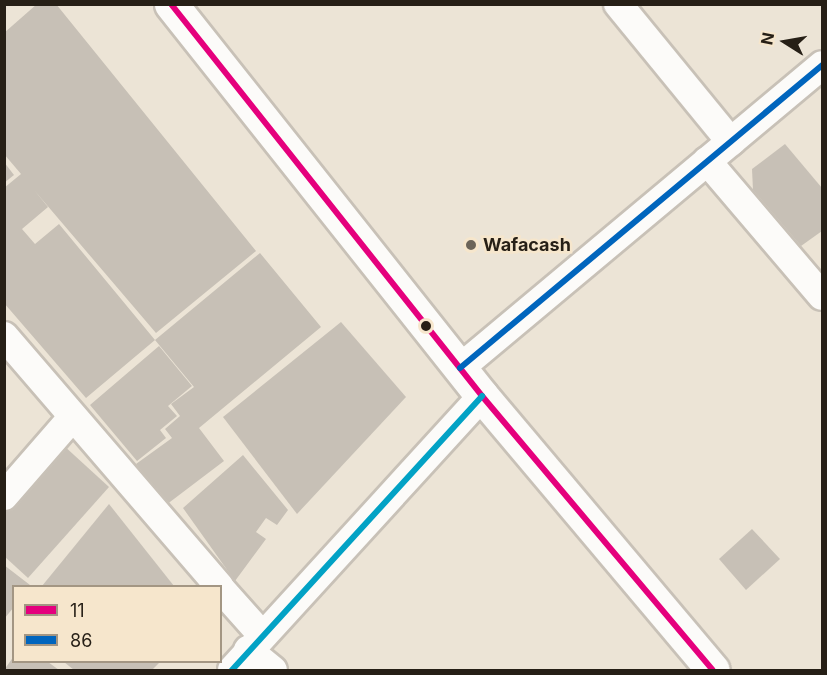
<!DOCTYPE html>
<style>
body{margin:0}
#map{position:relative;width:827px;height:675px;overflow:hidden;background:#ece4d6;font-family:Inter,sans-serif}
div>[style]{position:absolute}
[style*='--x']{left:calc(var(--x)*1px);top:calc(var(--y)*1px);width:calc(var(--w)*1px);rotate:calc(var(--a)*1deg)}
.building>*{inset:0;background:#c7c0b6}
.roads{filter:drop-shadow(2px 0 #c8c1b7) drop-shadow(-2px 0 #c8c1b7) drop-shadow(0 2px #c8c1b7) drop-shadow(0 -2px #c8c1b7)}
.minor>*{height:28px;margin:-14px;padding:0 14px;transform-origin:14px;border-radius:14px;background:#fcfbf9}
.tertiary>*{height:33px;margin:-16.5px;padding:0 16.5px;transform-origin:16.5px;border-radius:16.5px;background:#fcfbf9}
.bus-1>*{height:6px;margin:-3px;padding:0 3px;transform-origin:3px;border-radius:3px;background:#e5007d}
.bus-2>*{height:6px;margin:-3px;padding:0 3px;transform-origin:3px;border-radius:3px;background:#0065bd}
.bus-3>*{height:6px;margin:-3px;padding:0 3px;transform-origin:3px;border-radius:3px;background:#02a2c5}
.dots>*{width:16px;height:16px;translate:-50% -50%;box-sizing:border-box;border:3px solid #f6e6cc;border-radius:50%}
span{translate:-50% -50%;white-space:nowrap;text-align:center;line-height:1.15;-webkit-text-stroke:5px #f6e6cc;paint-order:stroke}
.poi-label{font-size:18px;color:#261f16;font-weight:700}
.left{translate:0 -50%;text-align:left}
.frame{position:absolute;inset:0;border:6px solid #261f16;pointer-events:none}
.legend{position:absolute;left:12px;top:585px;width:210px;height:78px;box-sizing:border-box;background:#f6e6cc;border:2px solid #a39683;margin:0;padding:8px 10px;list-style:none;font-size:18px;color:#261f16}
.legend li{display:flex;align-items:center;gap:12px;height:30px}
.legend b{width:30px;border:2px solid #a39683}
.north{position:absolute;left:755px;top:12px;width:60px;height:60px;-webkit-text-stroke:4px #f6e6cc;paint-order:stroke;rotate:281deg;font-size:16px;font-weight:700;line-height:24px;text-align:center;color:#261f16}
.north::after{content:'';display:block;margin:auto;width:21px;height:27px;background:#261f16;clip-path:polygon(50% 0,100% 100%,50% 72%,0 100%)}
</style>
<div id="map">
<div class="building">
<i style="clip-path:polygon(37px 4px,56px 4px,256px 251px,156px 333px,34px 190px,48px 207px,22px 229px,35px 244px,59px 224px,155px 340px,86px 398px,4px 303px,4px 188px,21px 174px,4px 154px,4px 33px)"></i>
<i style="clip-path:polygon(785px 144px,822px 188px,822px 231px,801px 246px,753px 190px,752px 169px)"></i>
<i style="clip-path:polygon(4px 162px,14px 175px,4px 183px)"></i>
<i style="clip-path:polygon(260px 253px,321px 327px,199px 428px,224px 461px,166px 505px,136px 464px,172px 438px,165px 429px,180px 416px,171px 404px,194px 387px,155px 340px)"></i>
<i style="clip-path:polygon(341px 322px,406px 397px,297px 514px,223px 417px)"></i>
<i style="clip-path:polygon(159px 346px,192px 386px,168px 406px,177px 416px,160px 430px,166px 438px,137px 461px,90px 405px)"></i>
<i style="clip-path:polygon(62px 444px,109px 487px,28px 578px,4px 556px,4px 509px)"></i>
<i style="clip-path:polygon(243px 455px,288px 510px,277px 525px,266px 518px,256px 532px,266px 539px,235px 581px,183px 508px)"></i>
<i style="clip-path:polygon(109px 504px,174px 586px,42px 586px)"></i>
<i style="clip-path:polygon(752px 529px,780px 559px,746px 590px,719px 559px)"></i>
<i style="clip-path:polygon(4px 565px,30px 585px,14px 586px,14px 607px,4px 619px)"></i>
<i style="clip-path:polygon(14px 656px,14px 662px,48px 662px,59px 670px,4px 670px)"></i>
<i style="clip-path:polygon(64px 662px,160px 662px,152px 670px,74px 670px)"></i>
</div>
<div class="roads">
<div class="minor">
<i style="--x:618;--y:4;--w:178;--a:50.7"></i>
<i style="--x:707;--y:161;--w:177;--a:49.6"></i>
<i style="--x:4;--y:336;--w:330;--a:49.3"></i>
<i style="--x:460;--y:368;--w:472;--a:-39.9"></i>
<i style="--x:4;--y:496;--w:102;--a:-49"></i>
<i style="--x:220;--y:588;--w:62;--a:48.3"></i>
<i style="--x:248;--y:650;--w:32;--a:39"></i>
<i style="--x:232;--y:670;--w:371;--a:-47.6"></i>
</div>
<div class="tertiary">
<i style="--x:171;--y:4;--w:500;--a:51.57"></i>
<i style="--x:482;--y:396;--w:358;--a:49.9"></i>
</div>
</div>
<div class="bus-1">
<i style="--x:171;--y:4;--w:500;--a:51.57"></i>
<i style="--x:482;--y:396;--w:358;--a:49.9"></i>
</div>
<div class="bus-2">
<i style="--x:460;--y:368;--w:472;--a:-39.9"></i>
</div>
<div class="bus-3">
<i style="--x:232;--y:670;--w:371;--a:-47.6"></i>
</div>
<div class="dots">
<i style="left:471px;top:245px;background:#6b6459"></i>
<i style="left:426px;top:326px;background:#261f16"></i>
</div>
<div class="poi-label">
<span class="left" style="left:483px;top:245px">Wafacash</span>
</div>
<div class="frame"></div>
<ul class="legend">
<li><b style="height:8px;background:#e5007d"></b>11</li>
<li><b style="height:8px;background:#0065bd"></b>86</li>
</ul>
<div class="north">N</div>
</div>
